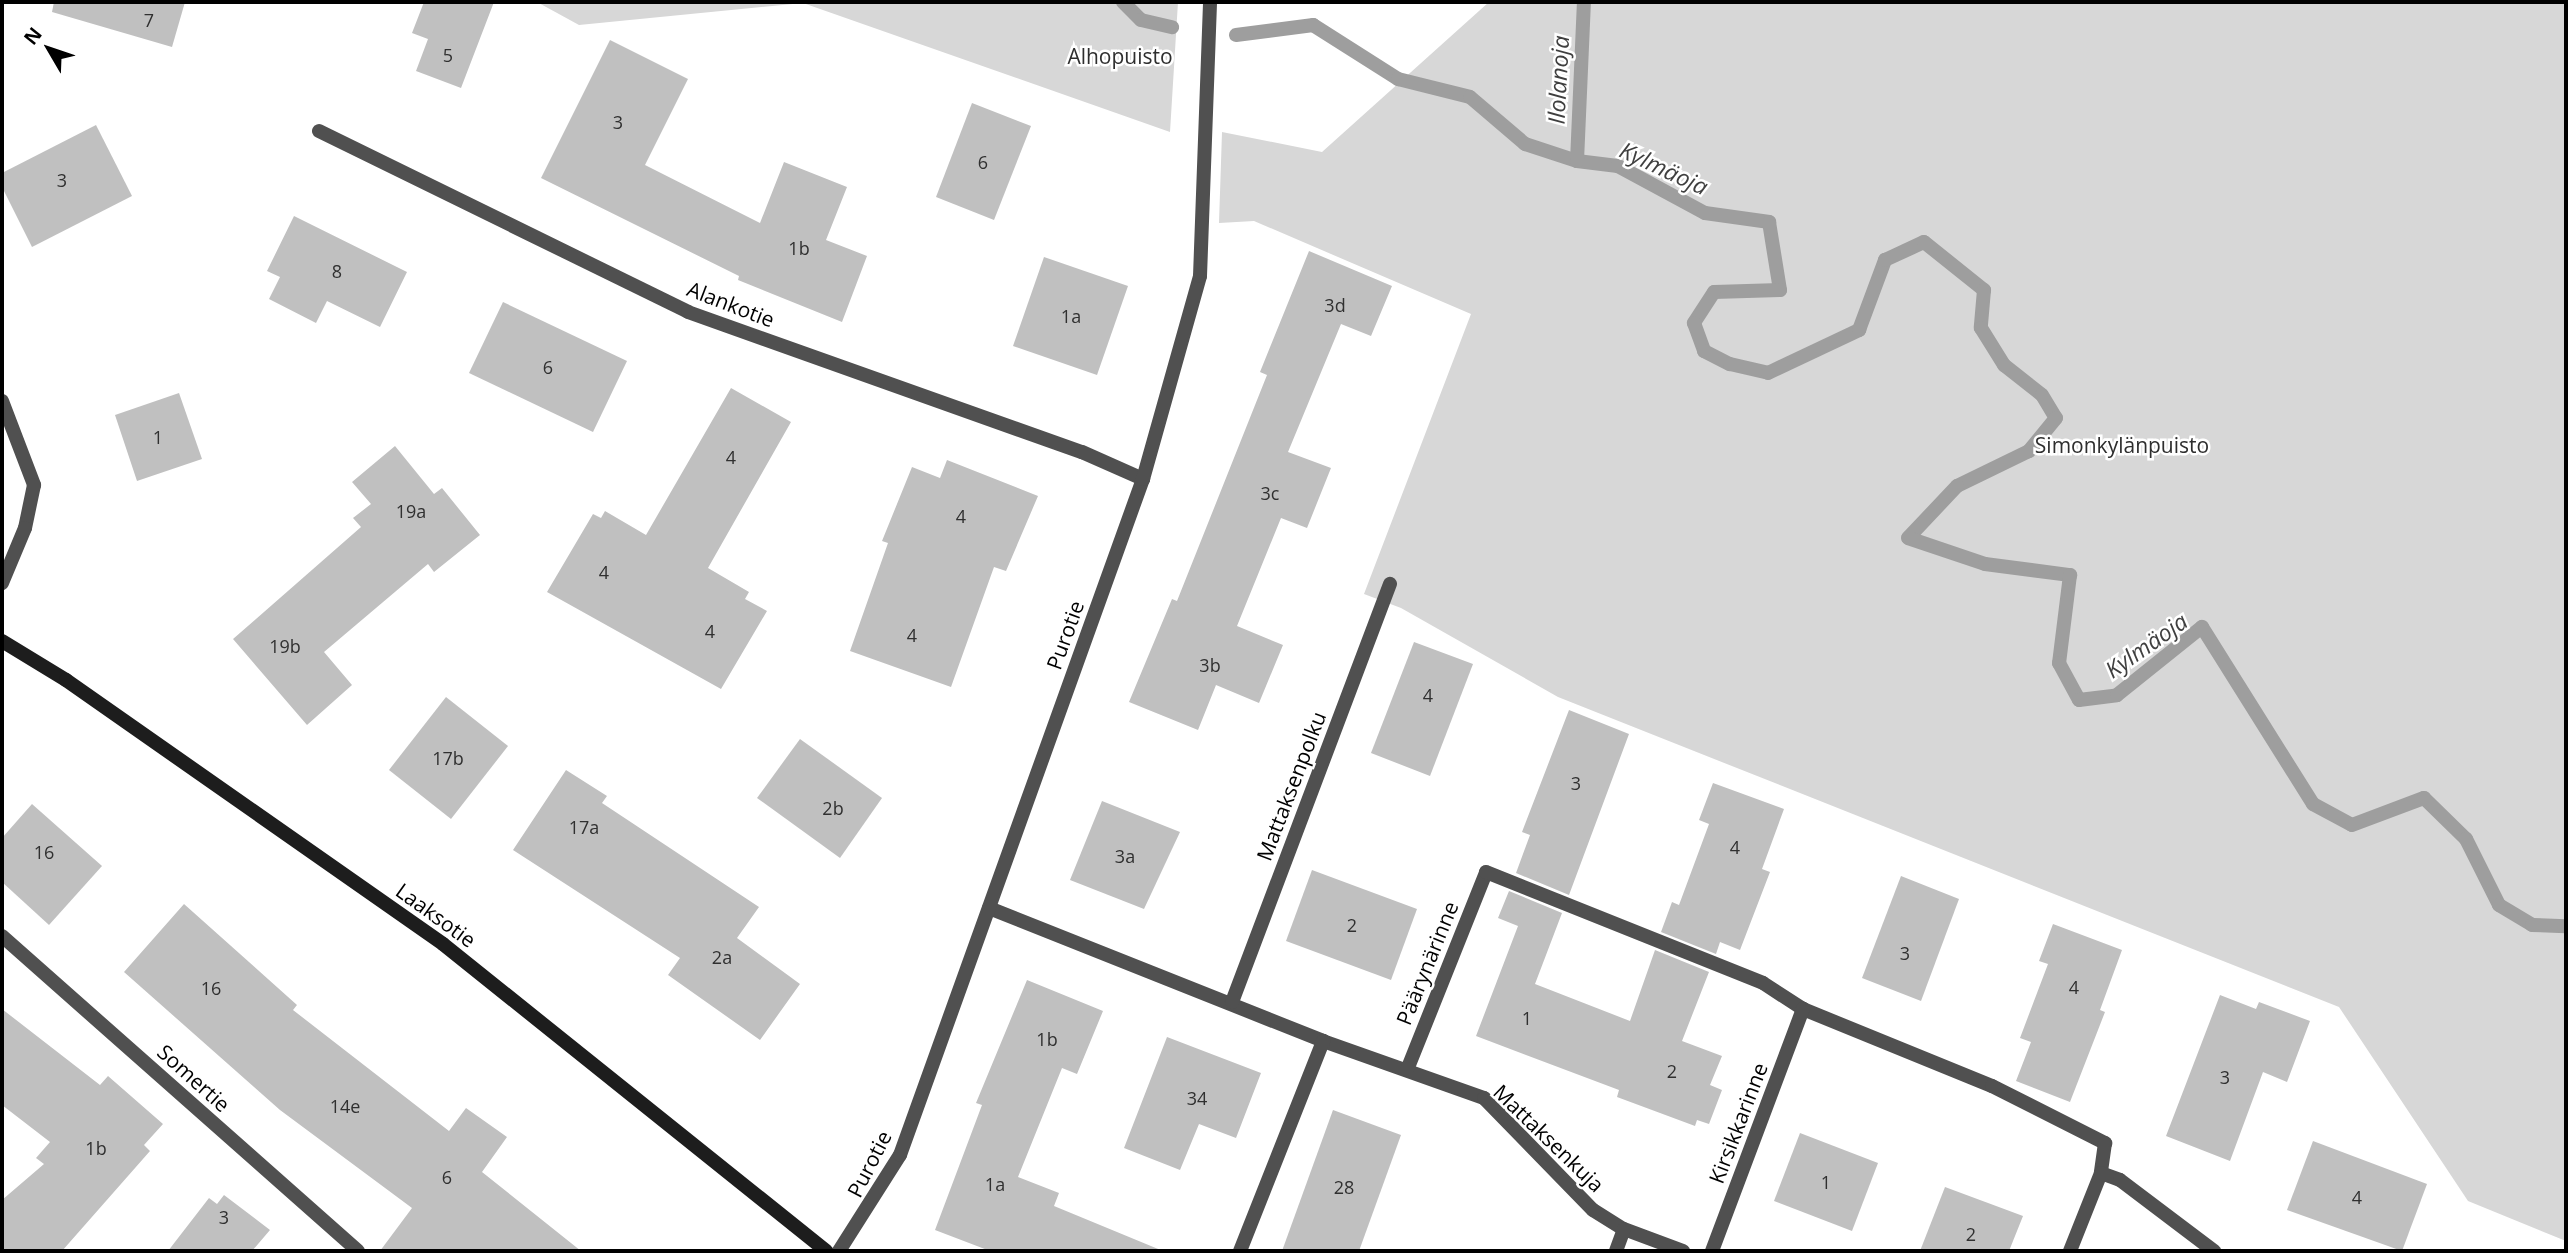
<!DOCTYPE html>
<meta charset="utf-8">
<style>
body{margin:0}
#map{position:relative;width:2568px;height:1253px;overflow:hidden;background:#fff;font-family:"Open Sans",sans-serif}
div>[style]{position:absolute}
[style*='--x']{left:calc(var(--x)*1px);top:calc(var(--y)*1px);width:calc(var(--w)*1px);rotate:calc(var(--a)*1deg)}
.green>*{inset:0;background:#d7d7d7}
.stream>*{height:14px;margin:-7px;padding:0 7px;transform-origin:7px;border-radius:7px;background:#9e9e9e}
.building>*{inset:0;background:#c0c0c0}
.street>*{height:14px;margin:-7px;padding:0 7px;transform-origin:7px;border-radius:7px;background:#505050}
.secondary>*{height:14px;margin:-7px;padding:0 7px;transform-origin:7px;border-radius:7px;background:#1d1d1d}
span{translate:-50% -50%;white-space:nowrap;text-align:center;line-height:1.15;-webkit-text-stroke:5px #fff;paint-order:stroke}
.number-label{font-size:18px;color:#303030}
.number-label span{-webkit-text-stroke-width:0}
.park-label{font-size:21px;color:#2e2e2e}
.street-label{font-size:21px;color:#000}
.water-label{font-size:23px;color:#3f3f3f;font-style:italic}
.frame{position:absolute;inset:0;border:4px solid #000;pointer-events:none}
.north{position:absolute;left:14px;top:14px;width:70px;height:70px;-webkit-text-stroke:5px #fff;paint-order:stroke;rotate:309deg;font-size:19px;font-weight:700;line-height:28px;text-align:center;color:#000}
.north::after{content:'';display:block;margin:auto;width:24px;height:32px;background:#000;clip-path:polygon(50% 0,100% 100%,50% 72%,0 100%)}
</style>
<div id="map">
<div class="green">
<i style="clip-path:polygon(537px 2px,1178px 2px,1170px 132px,803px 3px,579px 25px)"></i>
<i style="clip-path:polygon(1489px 2px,2566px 2px,2566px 1241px,2468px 1201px,2339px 1007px,1558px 697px,1401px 608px,1364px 594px,1471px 314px,1254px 221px,1219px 223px,1222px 132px,1322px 152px)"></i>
</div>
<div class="stream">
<i style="--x:1123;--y:2;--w:25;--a:45"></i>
<i style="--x:1141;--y:20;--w:32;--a:13"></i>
<i style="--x:1236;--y:35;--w:78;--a:-7.4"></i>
<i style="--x:1313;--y:25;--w:101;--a:32.4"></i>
<i style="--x:1398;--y:79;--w:74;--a:14"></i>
<i style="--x:1470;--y:97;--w:72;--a:40.5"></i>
<i style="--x:1525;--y:144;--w:55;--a:18.1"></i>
<i style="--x:1577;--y:161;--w:41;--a:7"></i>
<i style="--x:1618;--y:166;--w:99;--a:28.4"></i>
<i style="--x:1705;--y:213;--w:65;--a:8"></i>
<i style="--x:1769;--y:222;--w:69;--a:80.8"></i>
<i style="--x:1780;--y:290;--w:66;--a:178.3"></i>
<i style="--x:1714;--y:292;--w:37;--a:123"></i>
<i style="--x:1694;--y:323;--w:30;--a:70"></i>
<i style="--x:1704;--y:351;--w:29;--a:27"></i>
<i style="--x:1730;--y:364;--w:39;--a:13"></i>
<i style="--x:1768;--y:373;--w:101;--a:-25.3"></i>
<i style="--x:1859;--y:330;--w:75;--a:-69.6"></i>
<i style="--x:1885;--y:260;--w:43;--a:-24.8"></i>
<i style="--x:1924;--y:242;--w:77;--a:38.7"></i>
<i style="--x:1984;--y:290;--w:38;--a:95"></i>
<i style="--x:1981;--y:328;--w:44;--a:58.1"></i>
<i style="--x:2004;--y:365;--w:48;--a:38.3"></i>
<i style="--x:2042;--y:395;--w:27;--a:59"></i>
<i style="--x:2056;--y:418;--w:43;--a:129.3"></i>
<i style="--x:2029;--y:451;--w:80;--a:154.1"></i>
<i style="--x:1957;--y:486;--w:71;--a:133.3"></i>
<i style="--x:1908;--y:538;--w:81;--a:18.7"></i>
<i style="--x:1985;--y:564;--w:86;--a:7.4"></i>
<i style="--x:2070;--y:575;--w:89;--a:97.1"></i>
<i style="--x:2059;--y:663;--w:42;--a:61.6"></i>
<i style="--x:2079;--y:700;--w:38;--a:-7"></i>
<i style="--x:2117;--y:695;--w:109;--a:-38.7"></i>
<i style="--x:2202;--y:627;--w:209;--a:57.9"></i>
<i style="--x:2313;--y:804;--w:44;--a:28.3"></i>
<i style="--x:2352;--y:825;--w:77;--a:-20.6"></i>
<i style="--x:2424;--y:798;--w:59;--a:44.3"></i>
<i style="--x:2466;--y:839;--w:74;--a:63.4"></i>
<i style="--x:2499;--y:905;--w:39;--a:31"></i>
<i style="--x:2532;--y:925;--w:34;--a:2"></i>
<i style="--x:1577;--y:161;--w:159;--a:-87.5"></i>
</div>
<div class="building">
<i style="clip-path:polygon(54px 2px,185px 2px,172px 47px,52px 12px)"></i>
<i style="clip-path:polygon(424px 2px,494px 2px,461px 88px,416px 71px,428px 39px,412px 33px)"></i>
<i style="clip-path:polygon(610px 40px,688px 79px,645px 165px,760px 223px,784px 162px,847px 187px,826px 240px,867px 256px,842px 322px,738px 280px,739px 276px,541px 178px)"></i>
<i style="clip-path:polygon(972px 103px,1031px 126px,994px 220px,936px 197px)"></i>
<i style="clip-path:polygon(96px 125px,132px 196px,32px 247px,2px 187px,2px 173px)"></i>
<i style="clip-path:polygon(294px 216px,407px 272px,380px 327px,327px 301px,316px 323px,269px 299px,280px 277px,267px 271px)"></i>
<i style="clip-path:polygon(1309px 251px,1392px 286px,1371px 336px,1341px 324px,1288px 452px,1331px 468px,1307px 528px,1281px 518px,1237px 626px,1283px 645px,1259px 703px,1216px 685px,1198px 730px,1129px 702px,1172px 599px,1177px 601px,1267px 375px,1260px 372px)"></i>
<i style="clip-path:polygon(1044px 257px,1128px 286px,1097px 375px,1013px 346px)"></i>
<i style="clip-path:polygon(503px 302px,627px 361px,593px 432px,469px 373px)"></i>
<i style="clip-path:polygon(731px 388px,791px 422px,708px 568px,749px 592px,745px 599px,767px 611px,721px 689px,547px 592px,593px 514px,601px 518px,605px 511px,646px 535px)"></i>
<i style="clip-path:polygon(179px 393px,202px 459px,137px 481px,115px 415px)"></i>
<i style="clip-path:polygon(395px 446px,434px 494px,442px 488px,480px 535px,434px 572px,428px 564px,324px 652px,352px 685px,307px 725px,233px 639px,361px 527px,353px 518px,371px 504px,352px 482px)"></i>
<i style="clip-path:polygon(947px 460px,1038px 496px,1006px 571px,994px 567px,951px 687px,850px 651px,888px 543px,882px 541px,912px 467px,940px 478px)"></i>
<i style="clip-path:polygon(1414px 642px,1473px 664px,1430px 776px,1371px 753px)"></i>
<i style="clip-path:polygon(446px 697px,508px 746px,451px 819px,389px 770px)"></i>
<i style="clip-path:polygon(1569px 710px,1629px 734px,1569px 895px,1516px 873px,1530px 835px,1522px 832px)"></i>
<i style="clip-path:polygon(800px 739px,882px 798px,840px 858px,757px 798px)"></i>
<i style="clip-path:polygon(566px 770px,607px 796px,602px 803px,759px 907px,737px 938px,800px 984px,760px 1040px,668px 975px,680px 958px,513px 850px)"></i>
<i style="clip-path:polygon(1713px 783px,1784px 809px,1762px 869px,1770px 872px,1740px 950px,1720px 942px,1716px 954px,1661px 932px,1672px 902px,1679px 905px,1709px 824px,1699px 820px)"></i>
<i style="clip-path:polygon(1102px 801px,1180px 832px,1144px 909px,1070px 880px)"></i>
<i style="clip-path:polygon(32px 804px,102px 866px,49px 925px,2px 882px,2px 838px)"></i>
<i style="clip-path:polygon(1312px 870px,1417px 909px,1391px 980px,1286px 941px)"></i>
<i style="clip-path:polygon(1901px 876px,1959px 899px,1921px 1001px,1862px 978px)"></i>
<i style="clip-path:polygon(1509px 891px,1562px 913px,1535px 984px,1630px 1021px,1655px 950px,1709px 972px,1682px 1041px,1722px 1056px,1710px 1085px,1722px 1090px,1709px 1124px,1697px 1120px,1695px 1126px,1617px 1097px,1619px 1090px,1476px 1036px,1518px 926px,1498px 918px)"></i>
<i style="clip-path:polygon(184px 904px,297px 1005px,293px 1010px,449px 1131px,466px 1108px,507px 1137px,482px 1172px,581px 1251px,380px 1251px,412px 1208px,280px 1110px,124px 972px)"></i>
<i style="clip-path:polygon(2053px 924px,2122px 950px,2100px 1010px,2105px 1012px,2070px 1102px,2016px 1081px,2031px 1042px,2020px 1038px,2048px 964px,2039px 961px)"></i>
<i style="clip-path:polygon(1027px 980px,1103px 1011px,1077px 1074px,1062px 1068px,1018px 1177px,1059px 1193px,1054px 1206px,1163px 1251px,990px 1251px,935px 1230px,982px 1105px,976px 1103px)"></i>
<i style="clip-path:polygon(2220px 995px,2256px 1009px,2259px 1002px,2310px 1021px,2287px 1082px,2263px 1072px,2230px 1161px,2166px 1136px)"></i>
<i style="clip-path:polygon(2px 1009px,100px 1085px,108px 1076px,163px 1124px,144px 1145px,150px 1151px,62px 1251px,2px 1251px,2px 1200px,44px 1164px,36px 1158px,50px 1142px,2px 1105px)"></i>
<i style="clip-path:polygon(1167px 1037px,1261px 1073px,1236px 1138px,1199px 1124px,1180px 1170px,1124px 1148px)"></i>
<i style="clip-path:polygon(1333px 1110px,1401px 1135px,1359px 1251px,1282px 1251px)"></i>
<i style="clip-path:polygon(1800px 1133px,1878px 1163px,1852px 1231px,1774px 1201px)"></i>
<i style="clip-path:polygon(2313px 1141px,2427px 1184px,2402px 1251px,2287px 1210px)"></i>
<i style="clip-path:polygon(1945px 1187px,2023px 1216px,2009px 1251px,1920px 1251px)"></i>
<i style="clip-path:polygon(224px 1195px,270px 1230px,252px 1251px,168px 1251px,209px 1198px,217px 1204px)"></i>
</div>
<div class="street">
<i style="--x:319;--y:131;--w:411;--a:26.1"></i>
<i style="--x:688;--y:312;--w:418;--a:19.6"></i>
<i style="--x:1082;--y:452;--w:67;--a:23.9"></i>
<i style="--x:2;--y:401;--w:90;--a:69.1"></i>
<i style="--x:34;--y:485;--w:44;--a:101.8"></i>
<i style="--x:25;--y:528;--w:60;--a:112.7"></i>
<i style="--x:989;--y:908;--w:360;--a:21.7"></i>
<i style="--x:1323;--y:1041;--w:171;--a:19.5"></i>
<i style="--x:1484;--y:1098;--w:156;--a:45.8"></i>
<i style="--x:1593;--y:1210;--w:36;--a:32"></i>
<i style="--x:1624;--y:1229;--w:63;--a:20.4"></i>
<i style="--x:2;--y:936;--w:475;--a:41.5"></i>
<i style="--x:1232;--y:1002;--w:447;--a:-69.3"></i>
<i style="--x:1407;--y:1070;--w:213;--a:-68.2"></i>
<i style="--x:1486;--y:872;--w:298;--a:21.8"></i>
<i style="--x:1763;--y:983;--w:48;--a:33"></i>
<i style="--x:1803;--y:1009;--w:204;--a:22.2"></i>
<i style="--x:1992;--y:1086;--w:127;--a:26.8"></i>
<i style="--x:2105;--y:1143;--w:30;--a:98"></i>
<i style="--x:2101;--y:1173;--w:84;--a:111.7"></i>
<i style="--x:2101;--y:1173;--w:20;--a:20"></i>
<i style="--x:2120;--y:1180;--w:118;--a:37.1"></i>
<i style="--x:839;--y:1251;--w:114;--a:-57.6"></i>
<i style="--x:900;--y:1155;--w:718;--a:-70.23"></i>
<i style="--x:1143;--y:479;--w:211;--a:-74.3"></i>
<i style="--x:1200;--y:276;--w:274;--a:-87.9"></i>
<i style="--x:1240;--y:1251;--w:226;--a:-68.4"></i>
<i style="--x:1616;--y:1251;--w:23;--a:-70"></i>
<i style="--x:1712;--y:1251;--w:259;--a:-69.4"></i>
</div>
<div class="secondary">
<i style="--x:2;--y:641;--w:75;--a:31.4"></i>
<i style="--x:66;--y:680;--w:460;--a:35"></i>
<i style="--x:443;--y:944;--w:491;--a:38.7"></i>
</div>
<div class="number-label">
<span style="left:149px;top:20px">7</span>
<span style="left:448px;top:55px">5</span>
<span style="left:618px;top:122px">3</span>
<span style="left:983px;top:162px">6</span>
<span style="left:62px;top:180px">3</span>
<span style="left:799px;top:248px">1b</span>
<span style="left:337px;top:271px">8</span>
<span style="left:1335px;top:305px">3d</span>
<span style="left:1071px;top:316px">1a</span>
<span style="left:548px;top:367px">6</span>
<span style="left:158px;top:437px">1</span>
<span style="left:731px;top:457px">4</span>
<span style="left:1270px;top:493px">3c</span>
<span style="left:411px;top:511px">19a</span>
<span style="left:961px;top:516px">4</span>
<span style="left:604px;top:572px">4</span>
<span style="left:710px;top:631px">4</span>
<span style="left:912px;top:635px">4</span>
<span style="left:285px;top:646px">19b</span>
<span style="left:1210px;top:665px">3b</span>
<span style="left:1428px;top:695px">4</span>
<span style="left:448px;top:758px">17b</span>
<span style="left:1576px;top:783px">3</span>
<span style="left:833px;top:808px">2b</span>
<span style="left:584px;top:827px">17a</span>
<span style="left:1735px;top:847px">4</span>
<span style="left:44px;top:852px">16</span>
<span style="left:1125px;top:856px">3a</span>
<span style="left:1352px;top:925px">2</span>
<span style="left:1905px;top:953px">3</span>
<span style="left:722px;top:957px">2a</span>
<span style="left:2074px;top:987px">4</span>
<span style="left:211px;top:988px">16</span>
<span style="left:1527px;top:1018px">1</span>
<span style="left:1047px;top:1039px">1b</span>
<span style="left:1672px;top:1071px">2</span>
<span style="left:2225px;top:1077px">3</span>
<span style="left:1197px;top:1098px">34</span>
<span style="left:345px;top:1106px">14e</span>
<span style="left:96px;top:1148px">1b</span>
<span style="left:447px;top:1177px">6</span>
<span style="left:1826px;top:1182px">1</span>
<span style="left:995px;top:1184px">1a</span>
<span style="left:1344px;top:1187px">28</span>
<span style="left:2357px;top:1197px">4</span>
<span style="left:224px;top:1217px">3</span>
<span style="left:1971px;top:1234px">2</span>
</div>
<div class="park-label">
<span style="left:1120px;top:56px">Alhopuisto</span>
<span style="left:2122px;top:445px">Simonkylänpuisto</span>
</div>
<div class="street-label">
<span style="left:731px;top:304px;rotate:21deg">Alankotie</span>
<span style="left:1065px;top:635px;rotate:-70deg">Purotie</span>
<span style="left:1291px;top:786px;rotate:-69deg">Mattaksenpolku</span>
<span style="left:436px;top:915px;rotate:36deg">Laaksotie</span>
<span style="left:1427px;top:963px;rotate:-68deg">Päärynärinne</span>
<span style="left:194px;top:1078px;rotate:42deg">Somertie</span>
<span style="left:1738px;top:1123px;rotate:-69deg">Kirsikkarinne</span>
<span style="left:1549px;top:1138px;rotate:44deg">Mattaksenkuja</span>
<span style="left:869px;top:1164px;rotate:-63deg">Purotie</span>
</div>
<div class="water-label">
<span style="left:1558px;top:80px;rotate:-87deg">Ilolanoja</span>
<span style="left:1664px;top:168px;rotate:25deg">Kylmäoja</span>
<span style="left:2146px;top:645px;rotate:-35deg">Kylmäoja</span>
</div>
<div class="frame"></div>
<div class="north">N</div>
</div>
